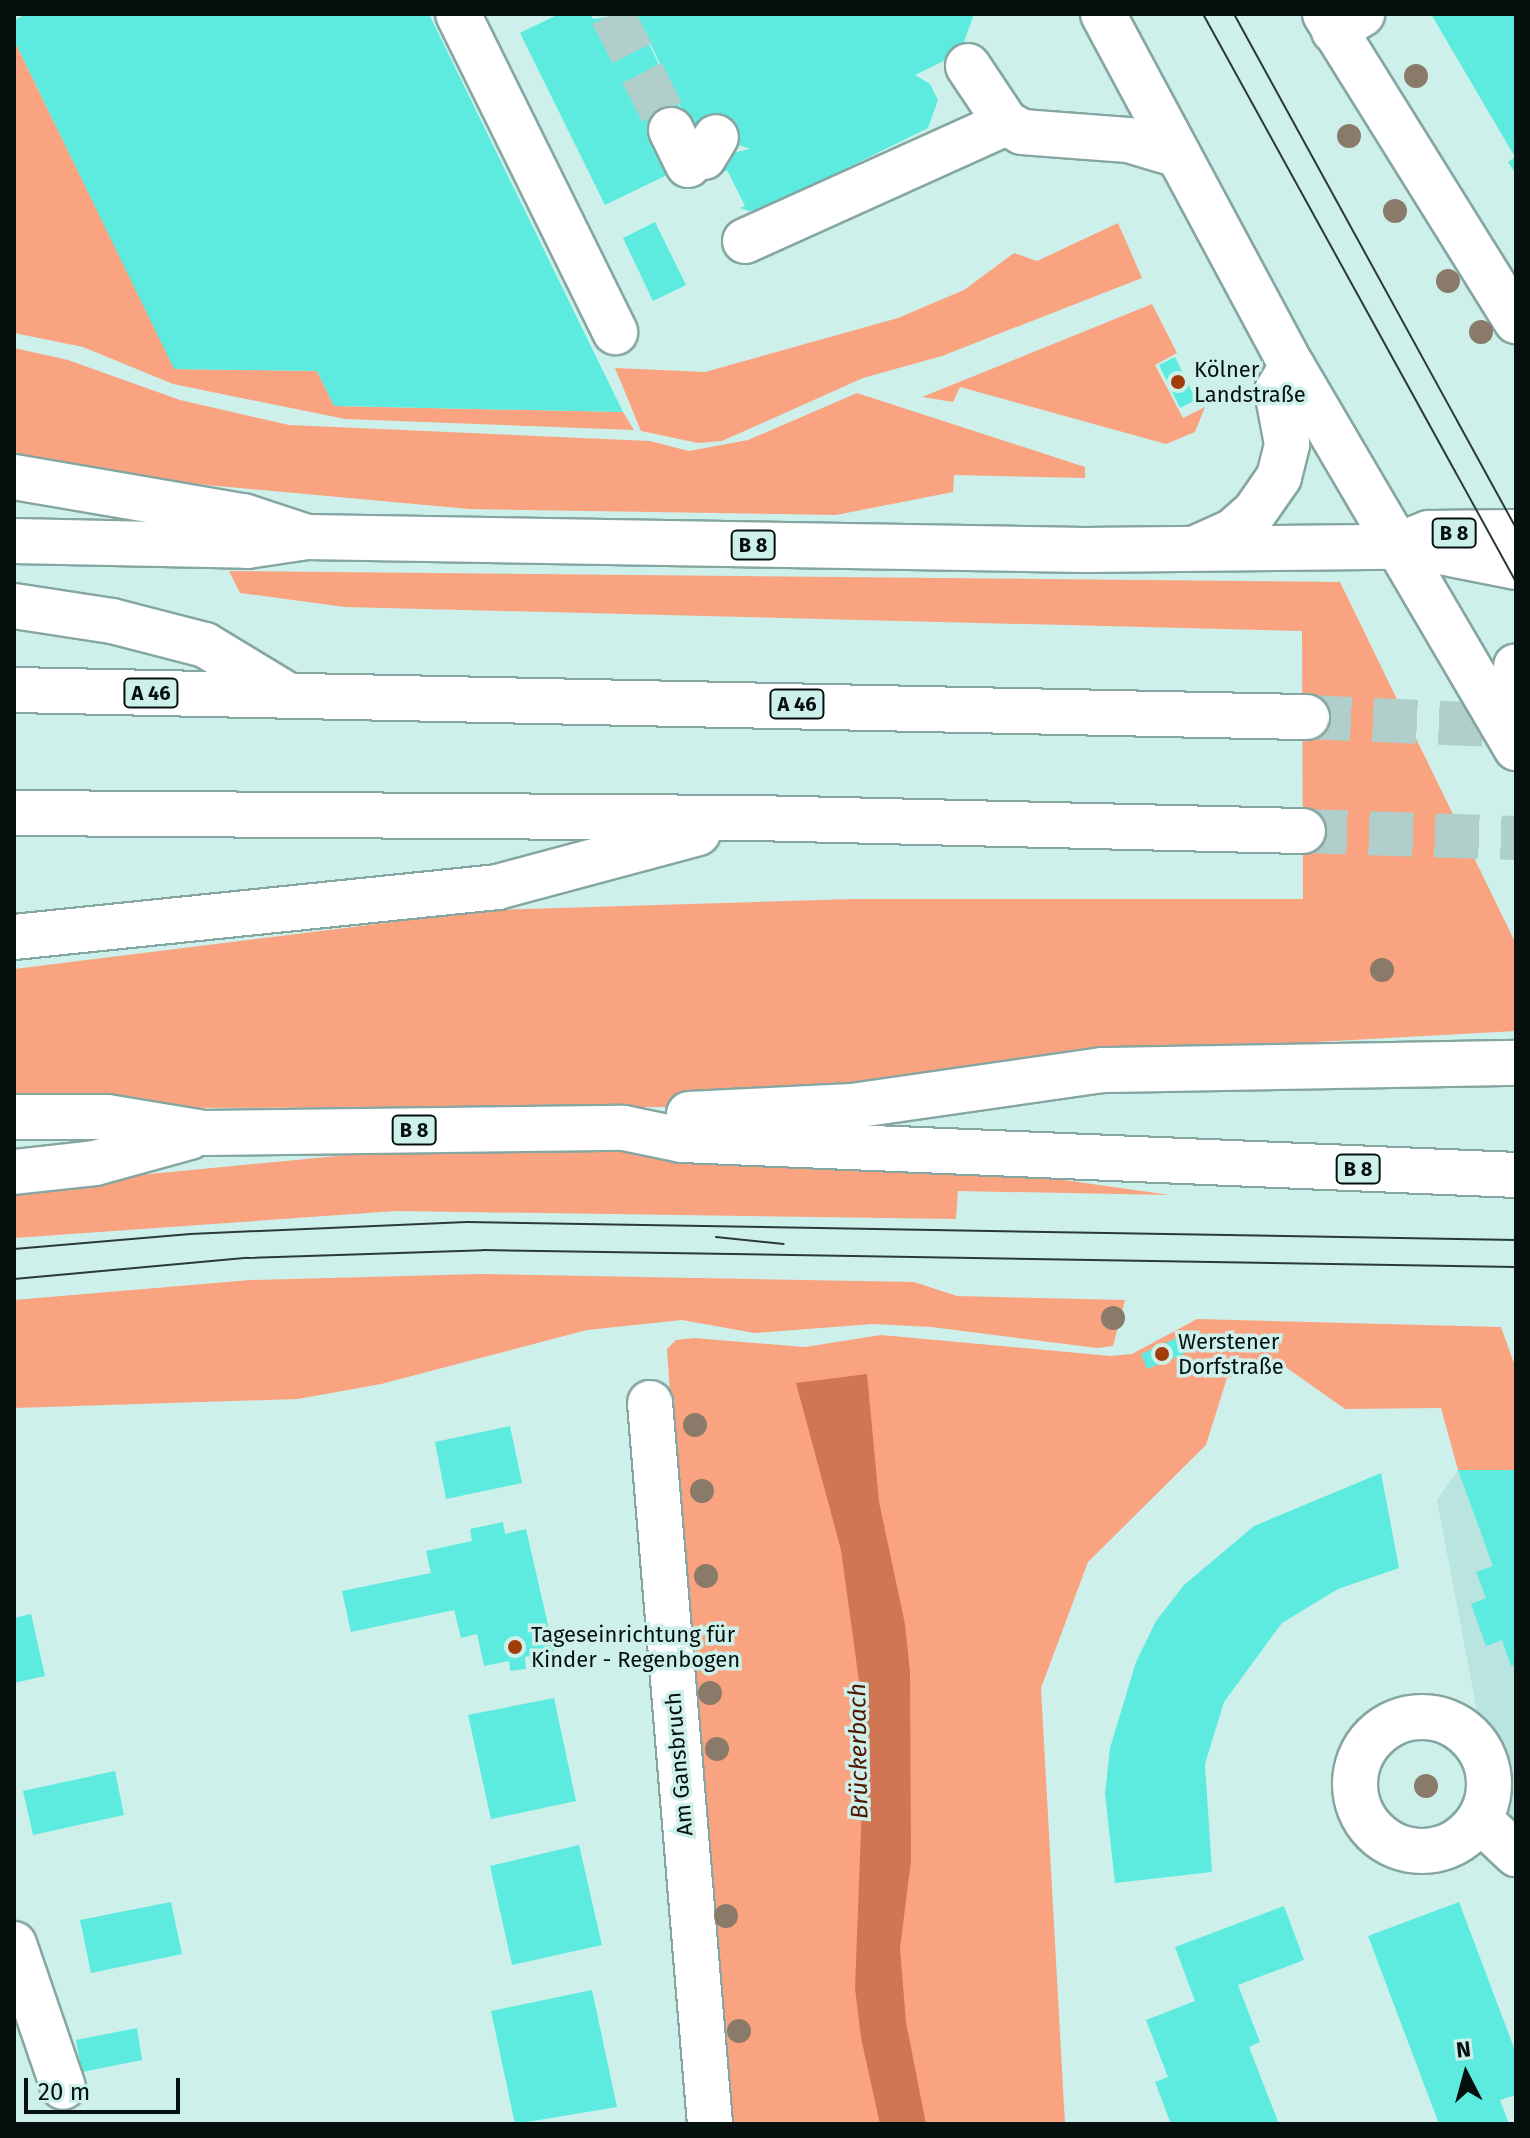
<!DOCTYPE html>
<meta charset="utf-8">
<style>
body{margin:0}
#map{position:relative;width:1530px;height:2138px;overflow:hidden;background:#cef0eb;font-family:"Fira Sans",sans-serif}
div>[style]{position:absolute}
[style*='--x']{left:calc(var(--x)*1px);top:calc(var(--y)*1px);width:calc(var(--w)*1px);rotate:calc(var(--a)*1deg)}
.built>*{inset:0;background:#b9e4df}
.green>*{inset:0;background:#faa380}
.water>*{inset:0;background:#d07652}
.building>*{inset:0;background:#5cebde}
.minor-tunnel>*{height:44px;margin-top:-22px;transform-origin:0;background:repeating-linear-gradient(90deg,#b0ceca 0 44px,transparent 0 66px)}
.highway-tunnel>*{height:44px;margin-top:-22px;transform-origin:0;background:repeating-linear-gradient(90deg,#b0ceca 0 44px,transparent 0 66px)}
.roads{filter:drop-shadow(2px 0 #86a6a2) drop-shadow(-2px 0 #86a6a2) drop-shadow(0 2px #86a6a2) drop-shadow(0 -2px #86a6a2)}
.minor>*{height:44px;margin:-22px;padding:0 22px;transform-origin:22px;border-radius:22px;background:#fff}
.minor>.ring{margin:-22px;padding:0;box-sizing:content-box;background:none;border:44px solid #fff;border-radius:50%}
.major>*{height:44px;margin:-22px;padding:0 22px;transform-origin:22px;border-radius:22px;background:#fff}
.highway>*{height:44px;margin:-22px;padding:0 22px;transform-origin:22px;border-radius:22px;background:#fff}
.tram>*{height:2px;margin:-1px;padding:0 1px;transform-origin:1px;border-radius:1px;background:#2a3a38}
.trees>*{width:24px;height:24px;margin:-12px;border-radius:50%;background:#8a7a6a}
.dots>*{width:22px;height:22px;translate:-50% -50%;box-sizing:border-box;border:4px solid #cef0eb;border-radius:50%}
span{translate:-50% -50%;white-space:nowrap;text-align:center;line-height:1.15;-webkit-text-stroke:7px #cef0eb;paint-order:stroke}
.shield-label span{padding:2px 6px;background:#cef0eb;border:2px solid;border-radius:6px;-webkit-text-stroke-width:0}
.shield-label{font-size:20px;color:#05100f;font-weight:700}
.poi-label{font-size:22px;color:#05100f}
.left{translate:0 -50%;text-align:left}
.street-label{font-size:22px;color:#05100f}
.water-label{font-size:24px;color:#4f1600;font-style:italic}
.frame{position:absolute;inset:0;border:16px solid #05100f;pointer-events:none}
.north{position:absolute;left:1426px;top:2034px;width:80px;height:80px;-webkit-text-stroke:6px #cef0eb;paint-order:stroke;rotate:354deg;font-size:22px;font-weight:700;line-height:32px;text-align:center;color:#05100f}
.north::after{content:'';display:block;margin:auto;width:28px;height:36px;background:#05100f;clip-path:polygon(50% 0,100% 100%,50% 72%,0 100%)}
.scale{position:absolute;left:24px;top:2078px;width:156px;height:36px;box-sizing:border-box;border:4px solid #05100f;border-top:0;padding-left:10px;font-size:24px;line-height:28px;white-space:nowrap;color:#05100f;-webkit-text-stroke:6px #cef0eb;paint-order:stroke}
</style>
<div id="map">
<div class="built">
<i style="clip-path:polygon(1458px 1470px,1516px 1470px,1516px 1844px,1487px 1764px,1437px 1500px)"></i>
</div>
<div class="green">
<i style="clip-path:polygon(14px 40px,175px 369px,317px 371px,334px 406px,623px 412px,634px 430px,345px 419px,173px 384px,83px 347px,14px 333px)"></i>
<i style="clip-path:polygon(1118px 223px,1142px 278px,942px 356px,863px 378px,722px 441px,698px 443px,641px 431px,615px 368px,705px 372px,898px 318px,964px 290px,1014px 253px,1037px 261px)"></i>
<i style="clip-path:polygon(1152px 304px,1177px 353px,1155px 365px,1183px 418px,1205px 407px,1195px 432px,1166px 444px,960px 387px,953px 402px,922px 397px)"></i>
<i style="clip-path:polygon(14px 348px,68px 360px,180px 400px,289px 425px,650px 441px,689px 451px,748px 440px,857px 393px,1085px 467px,1085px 478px,954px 475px,953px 492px,836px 515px,469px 509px,75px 473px,14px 459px)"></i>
<i style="clip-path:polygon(229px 571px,1340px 582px,1516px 944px,1516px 1031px,1098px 1054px,679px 1107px,14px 1108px,14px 969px,490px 910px,854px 899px,1303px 899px,1302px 631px,345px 607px,240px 593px)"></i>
<i style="clip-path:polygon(590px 1150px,951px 1164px,1170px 1195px,958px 1191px,956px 1219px,396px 1211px,14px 1238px,14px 1187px,359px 1154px)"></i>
<i style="clip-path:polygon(480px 1274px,914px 1282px,957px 1296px,1125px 1300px,1113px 1346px,1097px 1348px,931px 1327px,873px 1324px,754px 1333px,682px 1320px,587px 1330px,381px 1384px,298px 1399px,14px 1408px,14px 1300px,250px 1280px)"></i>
<i style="clip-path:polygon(1197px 1319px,1501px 1327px,1516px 1369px,1516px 1470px,1458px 1470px,1441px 1408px,1345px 1409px,1277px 1361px,1227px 1378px,1206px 1445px,1088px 1562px,1041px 1688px,1065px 2124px,726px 2124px,702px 1879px,667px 1349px,676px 1340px,694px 1338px,805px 1347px,881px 1335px,1111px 1356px,1132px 1354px)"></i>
</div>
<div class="water">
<i style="clip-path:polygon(867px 1374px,879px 1502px,905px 1624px,910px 1672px,911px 1861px,900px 1948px,906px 2022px,926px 2124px,880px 2124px,861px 2038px,855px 1988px,865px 1725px,841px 1550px,796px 1383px)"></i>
</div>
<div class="building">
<i style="clip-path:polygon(27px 14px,429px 14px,623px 412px,334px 406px,317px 371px,174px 369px,14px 40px,14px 20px)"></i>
<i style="clip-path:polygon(559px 14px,591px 14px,593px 19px,634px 14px,687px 121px,669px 174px,605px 205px,520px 33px)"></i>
<i style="clip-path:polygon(636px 14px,974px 14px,960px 53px,915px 75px,930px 84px,938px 100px,928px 128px,764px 209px,749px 211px,740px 208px,745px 206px,727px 170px,722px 173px,732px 153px,750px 149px,691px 128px)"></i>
<i style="clip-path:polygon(1431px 14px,1516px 14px,1516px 174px,1508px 162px,1515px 157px)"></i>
<i style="clip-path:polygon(655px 222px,686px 285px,653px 301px,623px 238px)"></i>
<i style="clip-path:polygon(1175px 357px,1196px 400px,1180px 408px,1159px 365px)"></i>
<i style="clip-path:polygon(1177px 1338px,1184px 1354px,1147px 1369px,1141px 1354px)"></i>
<i style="clip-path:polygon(510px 1426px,522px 1483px,446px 1499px,435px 1442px)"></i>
<i style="clip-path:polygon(1458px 1470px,1516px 1470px,1516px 1664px,1511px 1666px,1502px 1640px,1486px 1646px,1471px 1604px,1486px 1598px,1476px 1572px,1493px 1566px)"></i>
<i style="clip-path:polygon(1381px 1473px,1399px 1568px,1338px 1589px,1282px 1623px,1224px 1702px,1205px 1764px,1212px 1872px,1115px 1883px,1105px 1794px,1110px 1748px,1136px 1662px,1156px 1621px,1184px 1585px,1254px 1526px)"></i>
<i style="clip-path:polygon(503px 1522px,505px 1534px,526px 1529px,554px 1651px,525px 1657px,526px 1669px,510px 1671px,509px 1661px,484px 1666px,477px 1634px,461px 1638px,454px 1610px,351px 1632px,342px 1591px,431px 1573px,426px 1551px,472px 1541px,470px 1529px)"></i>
<i style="clip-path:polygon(31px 1614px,45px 1676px,14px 1683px,14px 1618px)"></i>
<i style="clip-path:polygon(554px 1698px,576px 1801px,491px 1819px,468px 1715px)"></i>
<i style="clip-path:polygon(115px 1771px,124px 1815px,33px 1835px,23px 1791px)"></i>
<i style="clip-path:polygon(579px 1845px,602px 1945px,512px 1965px,490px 1866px)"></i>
<i style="clip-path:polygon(171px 1902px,182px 1954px,91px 1973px,80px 1920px)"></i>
<i style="clip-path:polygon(1459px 1902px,1516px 2053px,1516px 2095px,1500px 2100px,1509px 2124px,1439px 2124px,1368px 1936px)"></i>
<i style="clip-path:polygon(1284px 1906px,1304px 1960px,1238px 1985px,1260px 2042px,1249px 2047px,1279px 2124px,1171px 2124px,1155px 2082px,1168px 2077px,1146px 2020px,1195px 2001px,1175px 1947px)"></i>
<i style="clip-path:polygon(592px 1990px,617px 2107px,515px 2124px,491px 2011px)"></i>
<i style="clip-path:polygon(137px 2028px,142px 2060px,82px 2072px,76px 2040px)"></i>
</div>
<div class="minor-tunnel">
<i style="--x:612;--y:14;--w:130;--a:63"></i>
</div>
<div class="highway-tunnel">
<i style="--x:1307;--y:717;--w:209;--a:2.5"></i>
<i style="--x:1303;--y:831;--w:213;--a:1.9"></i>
</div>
<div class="roads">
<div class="minor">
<i style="--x:458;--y:14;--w:355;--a:63.7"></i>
<i style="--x:1334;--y:31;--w:33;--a:-31"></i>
<i style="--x:968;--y:66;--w:69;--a:56.3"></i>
<i style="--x:1006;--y:123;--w:18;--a:29"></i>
<i style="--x:1022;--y:132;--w:106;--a:4.3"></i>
<i style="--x:1128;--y:140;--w:49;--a:16.6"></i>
<i style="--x:671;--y:130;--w:39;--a:64"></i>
<i style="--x:704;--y:157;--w:23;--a:-59"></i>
<i style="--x:745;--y:241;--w:286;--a:-24.3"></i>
<i style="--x:650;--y:1403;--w:723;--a:85.24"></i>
<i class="ring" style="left:1355px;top:1717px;width:90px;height:90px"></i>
<i style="--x:1480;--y:1820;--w:50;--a:43.4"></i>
<i style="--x:14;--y:1944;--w:151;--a:71.1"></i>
</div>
<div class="major">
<i style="--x:1103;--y:14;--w:400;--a:61.8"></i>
<i style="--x:1292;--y:366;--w:443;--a:59.6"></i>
<i style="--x:1325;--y:14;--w:362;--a:58.1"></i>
<i style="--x:14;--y:477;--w:232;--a:9.7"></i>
<i style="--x:243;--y:516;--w:67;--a:18.2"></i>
<i style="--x:307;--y:537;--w:777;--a:0.96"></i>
<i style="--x:1084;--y:550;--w:310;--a:-0.6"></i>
<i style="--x:1394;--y:547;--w:38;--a:-22"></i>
<i style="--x:1429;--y:533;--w:87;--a:-0.7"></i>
<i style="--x:1200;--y:546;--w:36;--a:-24"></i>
<i style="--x:1233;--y:531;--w:28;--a:-41"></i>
<i style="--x:1254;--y:513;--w:44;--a:-55.2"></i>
<i style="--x:1279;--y:477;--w:34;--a:-76"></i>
<i style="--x:1287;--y:444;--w:54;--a:-100.7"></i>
<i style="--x:1277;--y:391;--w:29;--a:-59"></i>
<i style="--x:1440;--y:552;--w:77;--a:11.2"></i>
<i style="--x:1515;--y:743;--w:34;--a:-98"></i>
<i style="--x:1510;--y:709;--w:43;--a:-82.1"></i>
<i style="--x:689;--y:1114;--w:163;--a:-2.8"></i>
<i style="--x:852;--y:1106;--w:253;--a:-8.2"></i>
<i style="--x:1102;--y:1070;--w:414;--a:-1"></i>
<i style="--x:14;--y:1117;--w:93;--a:0"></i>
<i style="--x:107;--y:1117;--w:98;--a:9.4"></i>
<i style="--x:204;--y:1133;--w:420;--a:-0.7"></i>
<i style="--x:624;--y:1128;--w:59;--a:11.7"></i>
<i style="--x:682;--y:1140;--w:835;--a:2.4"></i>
<i style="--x:14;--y:1172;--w:81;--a:-6.3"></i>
<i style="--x:95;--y:1163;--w:98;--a:-15.3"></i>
</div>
<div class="highway">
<i style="--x:14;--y:541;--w:233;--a:1.2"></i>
<i style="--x:247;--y:546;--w:61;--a:-8.5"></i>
<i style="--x:14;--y:606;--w:99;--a:8.7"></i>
<i style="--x:112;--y:621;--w:96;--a:14.5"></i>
<i style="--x:205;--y:645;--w:95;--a:31.2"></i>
<i style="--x:14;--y:690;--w:1293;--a:1.2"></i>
<i style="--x:14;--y:813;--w:740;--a:0.39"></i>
<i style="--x:754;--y:818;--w:549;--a:1.36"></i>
<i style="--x:14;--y:937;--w:486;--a:-5.9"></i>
<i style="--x:497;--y:887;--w:208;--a:-15"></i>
</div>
</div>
<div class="tram">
<i style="--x:1203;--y:14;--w:649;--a:61.14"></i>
<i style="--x:1234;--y:14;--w:586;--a:61.25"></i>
<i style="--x:716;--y:1237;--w:68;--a:5.9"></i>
<i style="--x:14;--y:1249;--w:177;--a:-4.9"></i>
<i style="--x:190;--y:1234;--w:277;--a:-2.5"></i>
<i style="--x:467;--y:1222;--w:1049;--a:0.98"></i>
<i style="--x:14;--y:1279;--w:234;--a:-5.2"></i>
<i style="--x:247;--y:1258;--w:236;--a:-1.9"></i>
<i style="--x:483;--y:1250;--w:1033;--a:0.94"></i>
</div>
<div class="trees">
<i style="left:1416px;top:76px"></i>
<i style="left:1349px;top:136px"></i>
<i style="left:1395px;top:211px"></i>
<i style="left:1448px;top:281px"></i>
<i style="left:1481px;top:332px"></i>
<i style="left:1382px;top:970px"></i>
<i style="left:1113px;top:1318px"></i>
<i style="left:695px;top:1425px"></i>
<i style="left:702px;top:1491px"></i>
<i style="left:706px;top:1576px"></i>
<i style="left:710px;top:1693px"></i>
<i style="left:717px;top:1749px"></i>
<i style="left:1426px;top:1786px"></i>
<i style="left:726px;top:1916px"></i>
<i style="left:739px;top:2031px"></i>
</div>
<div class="dots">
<i style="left:1178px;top:382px;background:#a13d09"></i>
<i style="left:1162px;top:1354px;background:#a13d09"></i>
<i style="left:515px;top:1647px;background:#a13d09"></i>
</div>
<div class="shield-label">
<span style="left:1454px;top:533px">B 8</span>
<span style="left:753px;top:545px">B 8</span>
<span style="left:151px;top:693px">A 46</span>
<span style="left:797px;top:704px">A 46</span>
<span style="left:414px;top:1130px">B 8</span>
<span style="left:1358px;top:1169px">B 8</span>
</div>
<div class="poi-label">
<span class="left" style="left:1194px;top:382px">Kölner<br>Landstraße</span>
<span class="left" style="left:1178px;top:1354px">Werstener<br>Dorfstraße</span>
<span class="left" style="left:531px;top:1647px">Tageseinrichtung für<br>Kinder - Regenbogen</span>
</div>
<div class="street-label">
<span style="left:679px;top:1764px;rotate:-95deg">Am Gansbruch</span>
</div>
<div class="water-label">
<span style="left:859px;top:1751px;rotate:-91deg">Brückerbach</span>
</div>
<div class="frame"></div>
<div class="north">N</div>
<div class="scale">20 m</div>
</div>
